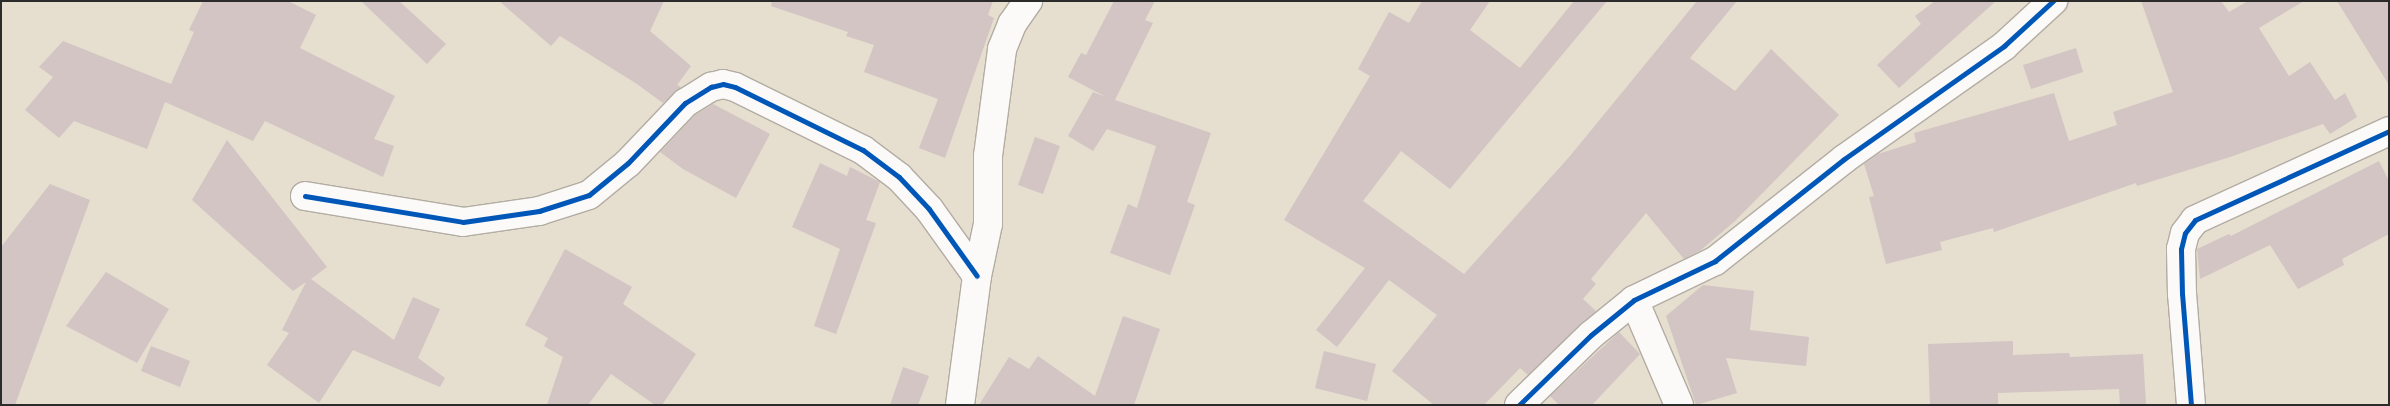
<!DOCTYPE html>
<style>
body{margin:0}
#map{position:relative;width:2390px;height:406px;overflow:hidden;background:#e6decf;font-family:Dekko,sans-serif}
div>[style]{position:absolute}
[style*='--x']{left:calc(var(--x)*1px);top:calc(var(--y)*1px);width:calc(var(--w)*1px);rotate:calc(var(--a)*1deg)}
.building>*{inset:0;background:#d3c5c3}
.roads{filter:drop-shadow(1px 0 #b2aca3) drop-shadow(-1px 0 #b2aca3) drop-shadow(0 1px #b2aca3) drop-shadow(0 -1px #b2aca3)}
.minor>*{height:28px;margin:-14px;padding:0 14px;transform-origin:14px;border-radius:14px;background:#fbfaf8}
.cycleway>*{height:5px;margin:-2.5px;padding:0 2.5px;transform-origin:2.5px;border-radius:2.5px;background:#0057b8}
span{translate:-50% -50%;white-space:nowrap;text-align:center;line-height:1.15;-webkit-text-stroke:5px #f6f6f2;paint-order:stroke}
.frame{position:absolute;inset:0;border:2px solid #2b2b2b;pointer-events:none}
</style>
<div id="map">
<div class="building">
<i style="clip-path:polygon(203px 1px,288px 1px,316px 15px,300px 48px,395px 96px,374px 139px,394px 146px,383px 177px,265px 121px,253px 141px,165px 102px,147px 149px,74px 121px,59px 138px,25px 110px,53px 77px,39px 67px,63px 41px,171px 84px,194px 32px,189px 30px)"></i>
<i style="clip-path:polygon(361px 1px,399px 1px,446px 44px,427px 64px)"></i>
<i style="clip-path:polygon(499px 1px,664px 1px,650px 31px,691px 66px,677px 85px,681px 87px,663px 103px,637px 84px,560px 36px,551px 46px)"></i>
<i style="clip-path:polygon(772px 1px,993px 1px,988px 15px,994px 18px,945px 158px,919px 148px,938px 99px,864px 72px,874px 45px,846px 36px,848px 32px,771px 6px)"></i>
<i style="clip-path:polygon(1114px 1px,1155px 1px,1145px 20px,1153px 23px,1115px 100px,1211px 133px,1187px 202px,1195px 205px,1170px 275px,1110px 253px,1128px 204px,1137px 208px,1156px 146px,1107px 129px,1093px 151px,1068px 136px,1093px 92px,1106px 97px,1068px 77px,1081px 53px,1086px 55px)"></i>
<i style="clip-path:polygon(1422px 1px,1490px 1px,1470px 30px,1520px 68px,1574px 1px,1607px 1px,1450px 189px,1401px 151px,1363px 201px,1464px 274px,1570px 156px,1697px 1px,1737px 1px,1690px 58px,1735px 91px,1771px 49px,1839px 115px,1735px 221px,1701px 250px,1684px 259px,1646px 213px,1591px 279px,1596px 284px,1583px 299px,1596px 311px,1528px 375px,1520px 368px,1484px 405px,1434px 405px,1392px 371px,1437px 315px,1389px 280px,1337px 347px,1316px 330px,1365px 268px,1284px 220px,1370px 76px,1358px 69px,1389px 12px,1409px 23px)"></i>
<i style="clip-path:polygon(1935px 1px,1996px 1px,1899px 88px,1877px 65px,1921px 24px,1915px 16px)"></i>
<i style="clip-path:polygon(2141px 1px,2221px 1px,2229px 12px,2248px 1px,2304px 1px,2259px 28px,2289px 76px,2310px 62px,2335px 100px,2345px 93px,2357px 117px,2330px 134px,2323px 124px,2230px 157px,2137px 186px,2136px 183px,1994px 232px,1993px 228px,1940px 242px,1942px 250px,1886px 264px,1869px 197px,1874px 196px,1864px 164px,1878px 154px,1916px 142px,1914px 133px,2054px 93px,2069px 141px,2117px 125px,2113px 112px,2173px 92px)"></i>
<i style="clip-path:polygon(2337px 1px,2389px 1px,2389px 85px)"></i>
<i style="clip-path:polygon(2076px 48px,2083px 72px,2031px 89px,2023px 65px)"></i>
<i style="clip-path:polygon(713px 104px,770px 134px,736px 198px,683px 169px,660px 152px,695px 115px)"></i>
<i style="clip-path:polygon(1035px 137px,1060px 146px,1043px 194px,1018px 185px)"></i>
<i style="clip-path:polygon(227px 140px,327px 267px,311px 279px,394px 340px,413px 297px,440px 309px,418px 358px,445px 378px,440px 387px,353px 350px,319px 403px,267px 365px,289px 333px,282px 330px,306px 282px,293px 291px,192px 200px)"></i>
<i style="clip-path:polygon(2379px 161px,2389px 181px,2389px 234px,2342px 259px,2344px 265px,2298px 289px,2270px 245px,2200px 279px,2197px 249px,2229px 234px,2231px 236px)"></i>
<i style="clip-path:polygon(820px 163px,847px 176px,850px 167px,880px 182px,866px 220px,876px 223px,836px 334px,814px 326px,840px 249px,792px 227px)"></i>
<i style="clip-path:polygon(50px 184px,90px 200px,15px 405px,1px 405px,1px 247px)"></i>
<i style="clip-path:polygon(565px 249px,632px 287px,623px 304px,696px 354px,662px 405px,655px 405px,611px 374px,588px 405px,547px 405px,563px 357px,544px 346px,548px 338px,525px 325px)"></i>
<i style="clip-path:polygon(106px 272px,169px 309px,137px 363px,66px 326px)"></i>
<i style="clip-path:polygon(1703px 285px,1754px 291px,1750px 330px,1809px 337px,1806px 366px,1726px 358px,1737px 393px,1696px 405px,1666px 316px)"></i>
<i style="clip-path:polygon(1123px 316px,1160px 329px,1134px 405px,979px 405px,1009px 357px,1029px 369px,1038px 356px,1095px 396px)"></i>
<i style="clip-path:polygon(1619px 332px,1640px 354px,1592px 405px,1559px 405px,1550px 396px)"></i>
<i style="clip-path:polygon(2013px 341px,2013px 355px,2069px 353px,2070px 357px,2143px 354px,2146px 405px,2120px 405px,2119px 389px,1998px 393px,1998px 405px,1930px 405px,1928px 344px)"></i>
<i style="clip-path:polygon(151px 346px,190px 361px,180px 387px,141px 371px)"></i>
<i style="clip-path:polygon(1324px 351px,1376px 364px,1367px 401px,1315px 388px)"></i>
<i style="clip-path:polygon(903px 367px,929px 376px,918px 405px,890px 405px)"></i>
</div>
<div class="roads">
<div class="minor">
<i style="--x:305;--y:196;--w:160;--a:9.3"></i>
<i style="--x:463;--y:222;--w:77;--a:-8.2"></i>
<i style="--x:539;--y:211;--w:52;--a:-17.7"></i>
<i style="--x:589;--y:195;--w:50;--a:-39.4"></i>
<i style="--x:628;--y:163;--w:83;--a:-46.5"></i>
<i style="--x:685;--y:103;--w:31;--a:-32"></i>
<i style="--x:711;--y:87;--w:12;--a:-14"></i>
<i style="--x:723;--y:84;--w:12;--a:14"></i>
<i style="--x:735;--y:87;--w:143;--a:26.2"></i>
<i style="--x:863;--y:150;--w:45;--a:36.9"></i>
<i style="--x:899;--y:177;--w:44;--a:46.8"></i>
<i style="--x:929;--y:209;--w:82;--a:54.4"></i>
<i style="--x:1634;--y:300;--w:114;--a:66.8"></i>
<i style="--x:960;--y:405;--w:130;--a:-82.5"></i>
<i style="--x:977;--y:276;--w:53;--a:-78.1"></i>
<i style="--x:988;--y:224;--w:68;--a:-90"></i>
<i style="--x:988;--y:156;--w:108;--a:-82.5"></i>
<i style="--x:1002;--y:49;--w:27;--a:-68"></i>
<i style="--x:1012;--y:24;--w:28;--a:-55"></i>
<i style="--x:1519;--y:405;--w:100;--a:-44.2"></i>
<i style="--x:1591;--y:335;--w:55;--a:-39.1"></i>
<i style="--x:1634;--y:300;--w:90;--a:-25.7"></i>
<i style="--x:1715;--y:261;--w:164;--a:-38.3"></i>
<i style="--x:1844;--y:159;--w:196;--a:-35.2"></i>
<i style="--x:2004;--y:46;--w:67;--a:-42.6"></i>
<i style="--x:2191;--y:405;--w:111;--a:-94.6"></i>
<i style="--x:2182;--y:294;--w:45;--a:-91.3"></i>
<i style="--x:2181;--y:249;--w:16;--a:-76"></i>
<i style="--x:2185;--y:233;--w:16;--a:-52"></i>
<i style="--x:2195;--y:220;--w:213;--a:-24.6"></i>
</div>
</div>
<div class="cycleway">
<i style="--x:305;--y:196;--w:160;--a:9.3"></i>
<i style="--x:463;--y:222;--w:77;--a:-8.2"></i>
<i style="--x:539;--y:211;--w:52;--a:-17.7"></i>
<i style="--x:589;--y:195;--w:50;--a:-39.4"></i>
<i style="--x:628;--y:163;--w:83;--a:-46.5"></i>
<i style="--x:685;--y:103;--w:31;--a:-32"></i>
<i style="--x:711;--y:87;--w:12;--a:-14"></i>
<i style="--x:723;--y:84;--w:12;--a:14"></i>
<i style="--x:735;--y:87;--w:143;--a:26.2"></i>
<i style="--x:863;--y:150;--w:45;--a:36.9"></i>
<i style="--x:899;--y:177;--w:44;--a:46.8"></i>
<i style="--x:929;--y:209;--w:82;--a:54.4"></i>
<i style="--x:1519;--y:405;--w:100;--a:-44.2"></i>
<i style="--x:1591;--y:335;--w:55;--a:-39.1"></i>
<i style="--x:1634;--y:300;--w:90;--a:-25.7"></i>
<i style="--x:1715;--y:261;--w:164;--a:-38.3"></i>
<i style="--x:1844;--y:159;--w:196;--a:-35.2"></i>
<i style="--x:2004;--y:46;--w:67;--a:-42.6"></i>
<i style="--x:2191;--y:405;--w:111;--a:-94.6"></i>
<i style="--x:2182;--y:294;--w:45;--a:-91.3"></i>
<i style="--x:2181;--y:249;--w:16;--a:-76"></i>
<i style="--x:2185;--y:233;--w:16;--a:-52"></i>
<i style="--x:2195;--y:220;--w:213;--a:-24.6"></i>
</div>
<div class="frame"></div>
</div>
